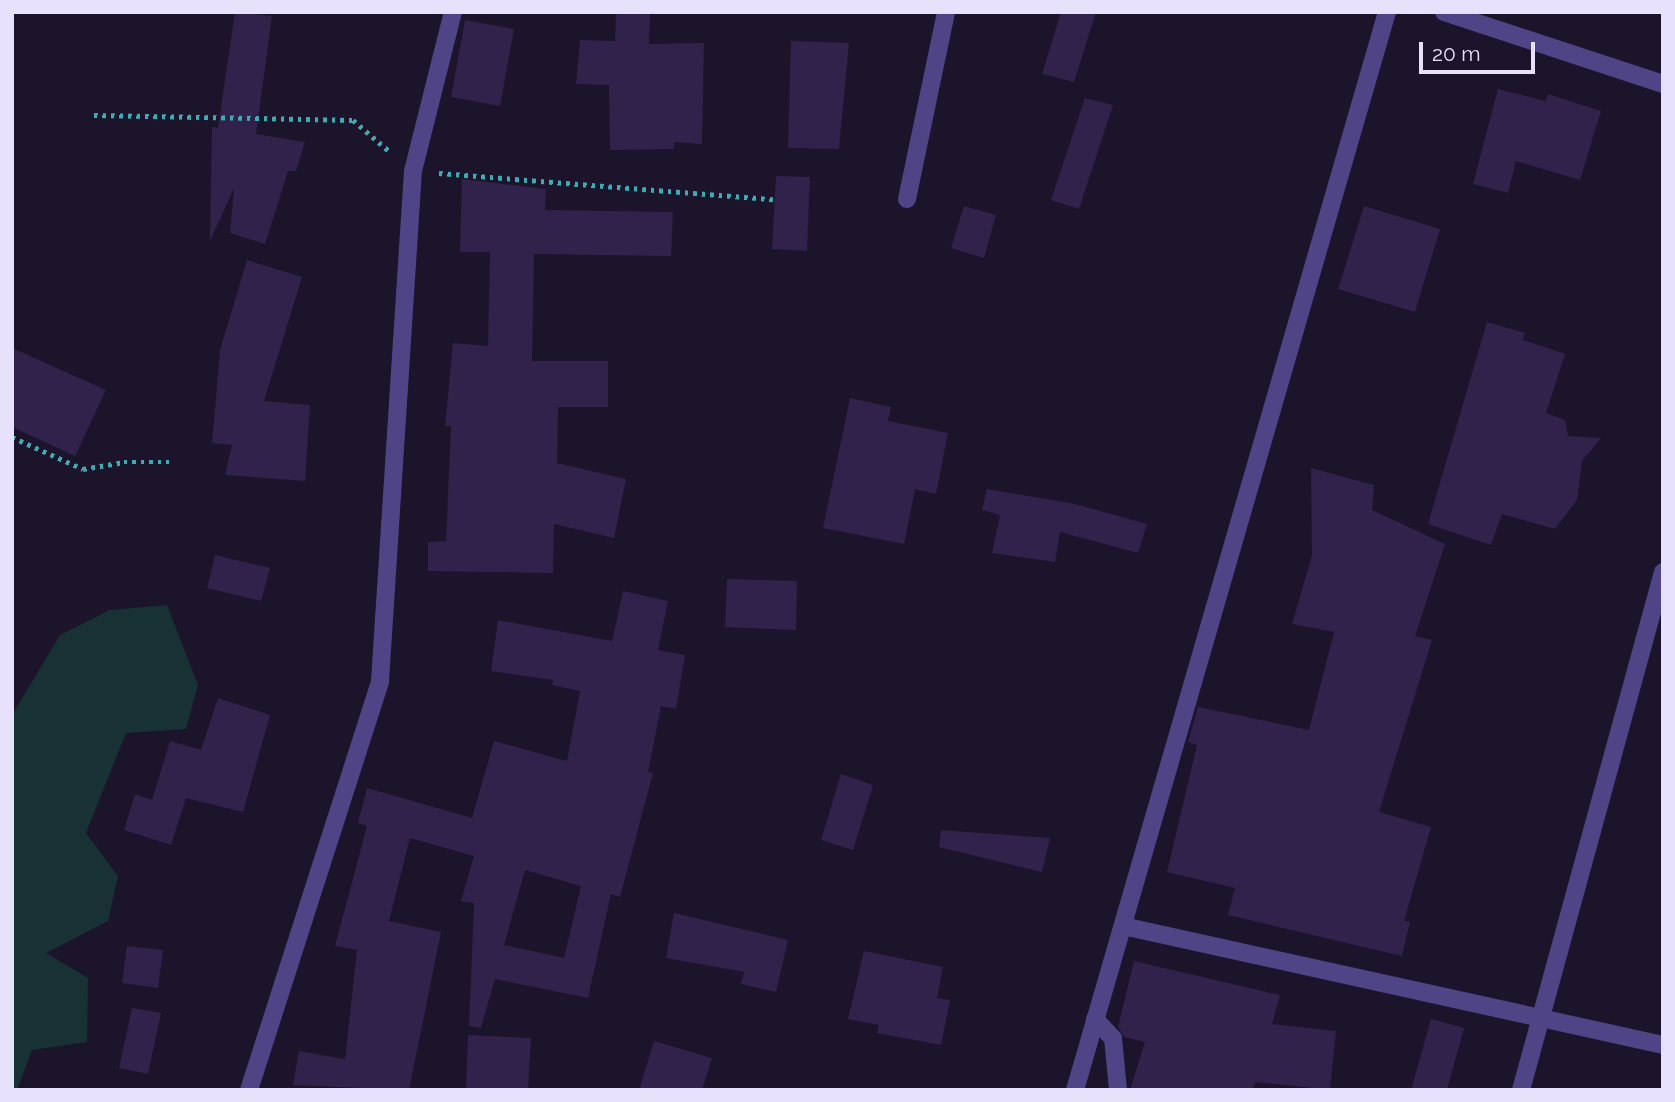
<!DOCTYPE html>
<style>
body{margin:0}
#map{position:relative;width:1675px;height:1102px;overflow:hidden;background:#1b142b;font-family:Raleway,sans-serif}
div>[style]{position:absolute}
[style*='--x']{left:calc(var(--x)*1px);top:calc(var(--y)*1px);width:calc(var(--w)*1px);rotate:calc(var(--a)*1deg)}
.green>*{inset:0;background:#183134}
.building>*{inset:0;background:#30224a}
.path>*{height:4.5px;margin-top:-2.25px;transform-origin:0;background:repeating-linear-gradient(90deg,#3eaab3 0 3.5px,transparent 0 8.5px)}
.minor>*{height:18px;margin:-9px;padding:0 9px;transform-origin:9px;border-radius:9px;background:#4f4485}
span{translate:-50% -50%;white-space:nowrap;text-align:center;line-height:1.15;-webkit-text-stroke:6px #1b142b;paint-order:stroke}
.frame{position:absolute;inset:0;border:14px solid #e8e1fc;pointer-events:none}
.scale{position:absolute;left:1419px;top:42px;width:116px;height:32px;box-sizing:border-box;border:4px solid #e8e1fc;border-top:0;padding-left:9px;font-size:21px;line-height:24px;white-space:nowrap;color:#e8e1fc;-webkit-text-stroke:5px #1b142b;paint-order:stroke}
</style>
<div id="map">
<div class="green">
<i style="clip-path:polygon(167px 605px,198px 685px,186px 729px,126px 733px,86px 833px,118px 876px,108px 921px,46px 953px,88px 978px,87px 1042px,32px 1050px,17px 1090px,12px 1090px,12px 715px,60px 635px,110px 610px)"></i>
</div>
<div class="building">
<i style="clip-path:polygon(235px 12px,272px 16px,256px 134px,305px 142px,296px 171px,288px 171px,265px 244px,230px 233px,234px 188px,210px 241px,212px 127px,218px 128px)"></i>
<i style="clip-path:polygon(616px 12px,650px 12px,649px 44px,704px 43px,702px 144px,674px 142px,674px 149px,610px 150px,609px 85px,576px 84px,580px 40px,615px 41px)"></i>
<i style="clip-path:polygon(1061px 12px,1096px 12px,1074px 82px,1042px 74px)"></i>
<i style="clip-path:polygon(465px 20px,514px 29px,500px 106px,451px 97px)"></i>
<i style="clip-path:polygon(791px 41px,849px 43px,839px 149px,788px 148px)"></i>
<i style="clip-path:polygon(1498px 89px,1546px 101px,1548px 94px,1601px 111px,1580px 180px,1516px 161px,1508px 193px,1473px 184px)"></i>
<i style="clip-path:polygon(1085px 98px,1113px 105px,1079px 209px,1051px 200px)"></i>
<i style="clip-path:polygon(776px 176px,810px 177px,807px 251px,772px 249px)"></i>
<i style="clip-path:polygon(462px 179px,546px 189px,545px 210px,673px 212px,671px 256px,534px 254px,532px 361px,608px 361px,608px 407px,558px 407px,557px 463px,626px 479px,614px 538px,554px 524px,553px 573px,428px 571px,428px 542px,446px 541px,451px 426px,445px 426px,453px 343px,488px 346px,490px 252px,460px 252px)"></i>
<i style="clip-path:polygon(964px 206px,996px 215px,984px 258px,951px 248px)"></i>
<i style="clip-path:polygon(1364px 206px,1440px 229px,1415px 312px,1338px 289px)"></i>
<i style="clip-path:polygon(247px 260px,302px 277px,264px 401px,310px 405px,305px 481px,225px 475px,232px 445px,212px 443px,220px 350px)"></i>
<i style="clip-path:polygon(1487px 322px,1525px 333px,1523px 340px,1565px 354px,1546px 413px,1565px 420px,1568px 436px,1601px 438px,1582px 461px,1577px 500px,1555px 529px,1502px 514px,1491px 545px,1428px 524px)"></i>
<i style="clip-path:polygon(12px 348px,106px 390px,75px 456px,12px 427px)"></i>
<i style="clip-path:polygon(850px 398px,891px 407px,888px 421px,948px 433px,936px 494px,915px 489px,904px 544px,823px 528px)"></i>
<i style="clip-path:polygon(1311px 468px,1374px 485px,1372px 510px,1445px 544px,1415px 636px,1432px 640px,1379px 812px,1431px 827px,1404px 921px,1410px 922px,1402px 956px,1228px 915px,1235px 888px,1167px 872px,1197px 745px,1188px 742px,1198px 707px,1309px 730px,1334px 632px,1292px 624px,1312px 555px)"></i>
<i style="clip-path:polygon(987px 489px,1075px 504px,1147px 524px,1138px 553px,1060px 532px,1055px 562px,992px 553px,1000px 515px,982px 510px)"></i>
<i style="clip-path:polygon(215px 555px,270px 568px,261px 601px,207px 588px)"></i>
<i style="clip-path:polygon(727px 579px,797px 581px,796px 630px,725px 627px)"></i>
<i style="clip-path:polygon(evenodd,623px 591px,668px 601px,658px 650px,685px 655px,676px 709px,661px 706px,648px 772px,653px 773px,620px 897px,611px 894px,588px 998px,495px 979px,481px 1028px,469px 1026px,474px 903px,461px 901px,474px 856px,410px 838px,389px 921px,441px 932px,409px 1090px,293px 1085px,299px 1051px,345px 1059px,357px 950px,335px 946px,367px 826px,358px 823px,367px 788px,472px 818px,494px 741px,567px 761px,580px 691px,552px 685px,553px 680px,491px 671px,498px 620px,612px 641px,623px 591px,525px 870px,581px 886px,564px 958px,504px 945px,525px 870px)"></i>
<i style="clip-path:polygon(218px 698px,270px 715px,243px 812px,186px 798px,171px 845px,124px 830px,135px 794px,152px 800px,170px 741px,201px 750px)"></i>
<i style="clip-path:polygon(841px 774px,873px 785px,853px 850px,821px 840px)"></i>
<i style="clip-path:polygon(941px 830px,1050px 838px,1042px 872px,939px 847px)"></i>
<i style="clip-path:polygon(674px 913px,788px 940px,776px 992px,741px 984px,744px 972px,666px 958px)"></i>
<i style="clip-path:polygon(127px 946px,163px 950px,158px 988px,122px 983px)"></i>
<i style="clip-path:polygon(864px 951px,943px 967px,937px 998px,950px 1000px,941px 1045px,877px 1033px,879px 1025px,848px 1019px)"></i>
<i style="clip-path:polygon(1134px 961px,1280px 995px,1272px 1024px,1336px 1031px,1330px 1090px,1255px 1082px,1253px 1090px,1130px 1090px,1145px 1042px,1124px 1037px,1118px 1027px)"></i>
<i style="clip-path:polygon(132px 1008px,161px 1013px,148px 1074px,119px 1068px)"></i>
<i style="clip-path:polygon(1431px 1019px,1464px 1028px,1447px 1090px,1411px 1090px)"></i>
<i style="clip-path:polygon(468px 1035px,531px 1038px,528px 1090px,466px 1090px)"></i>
<i style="clip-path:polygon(654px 1041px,712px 1058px,702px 1090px,639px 1090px)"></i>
</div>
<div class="path">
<i style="--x:94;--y:115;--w:259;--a:1.1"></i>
<i style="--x:353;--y:120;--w:48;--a:40.7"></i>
<i style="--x:439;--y:173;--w:335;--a:4.5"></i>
<i style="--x:12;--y:437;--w:78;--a:24.3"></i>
<i style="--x:83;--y:469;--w:42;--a:-9.7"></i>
<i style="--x:124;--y:462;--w:45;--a:0"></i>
</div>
<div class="minor">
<i style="--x:1444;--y:12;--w:231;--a:18.2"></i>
<i style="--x:907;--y:199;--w:191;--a:-78.2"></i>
<i style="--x:1123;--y:926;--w:553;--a:12.43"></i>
<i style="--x:1095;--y:1019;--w:26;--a:47"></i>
<i style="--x:1113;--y:1038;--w:52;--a:84.5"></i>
<i style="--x:249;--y:1090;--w:429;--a:-72.2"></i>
<i style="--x:380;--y:681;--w:511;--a:-86.3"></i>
<i style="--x:413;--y:171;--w:164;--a:-75.9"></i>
<i style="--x:1075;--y:1090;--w:1122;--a:-73.86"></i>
<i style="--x:1521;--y:1090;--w:537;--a:-74.67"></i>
</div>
<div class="frame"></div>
<div class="scale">20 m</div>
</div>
